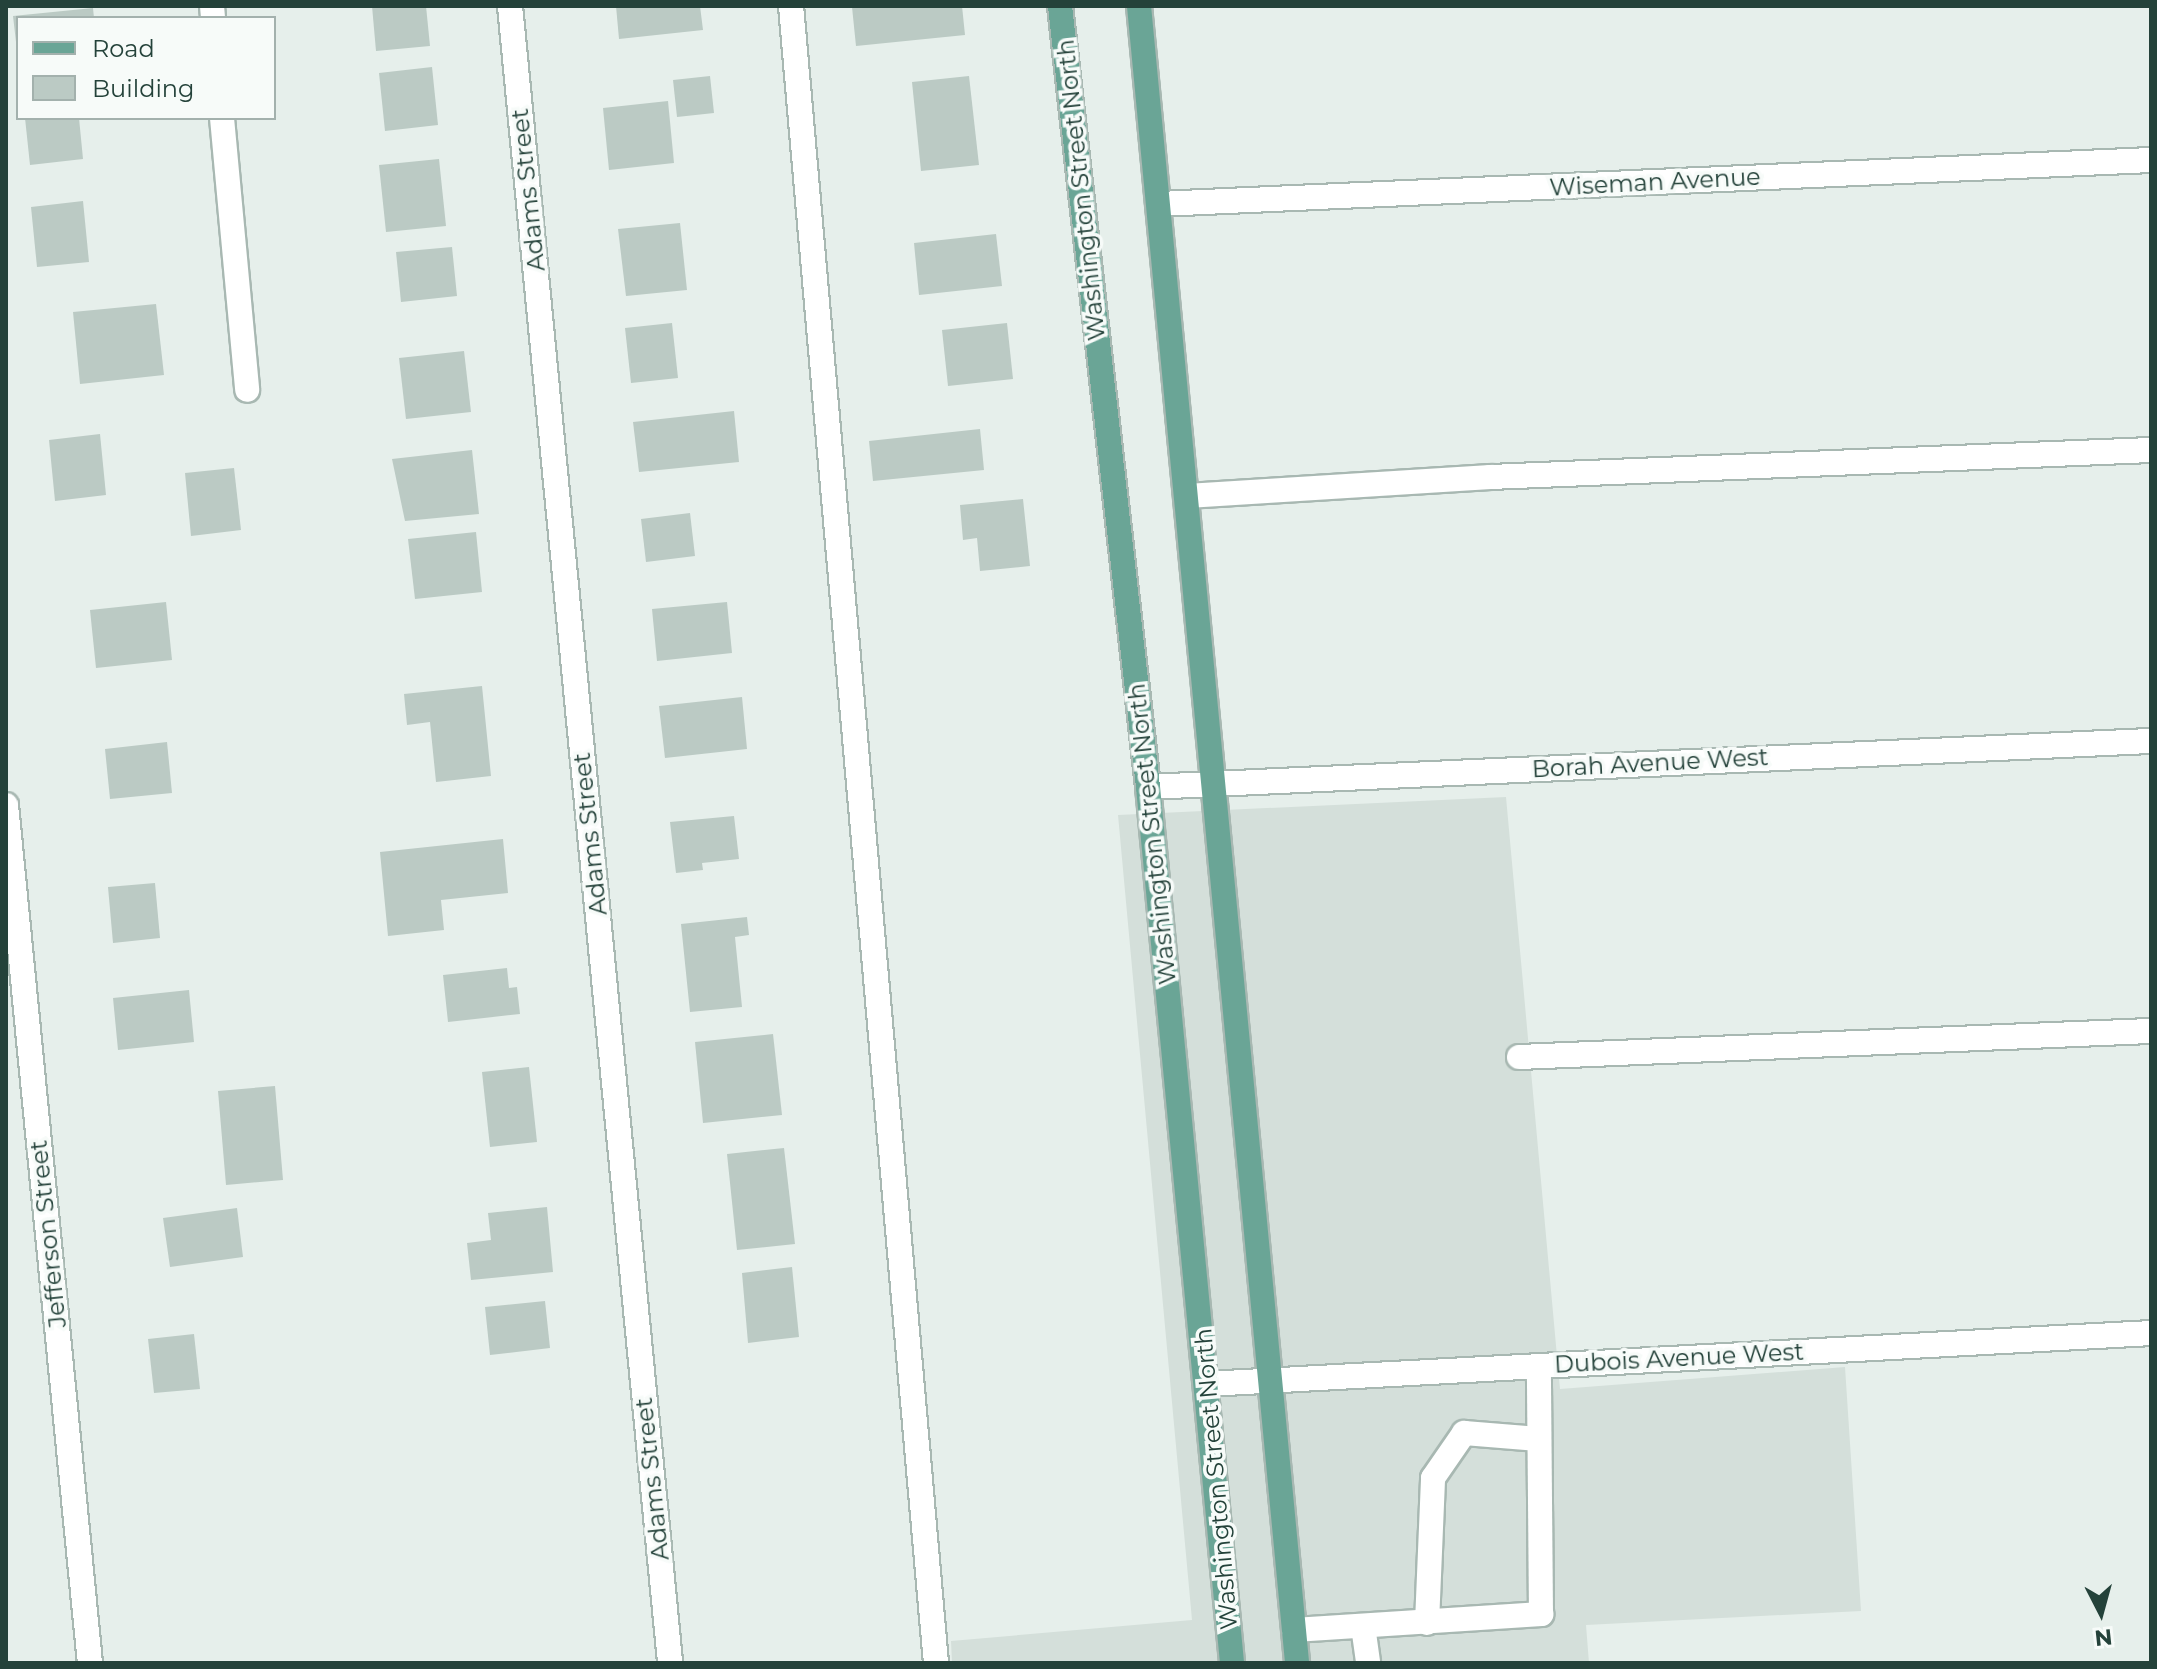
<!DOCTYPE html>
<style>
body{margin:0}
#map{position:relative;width:2157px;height:1669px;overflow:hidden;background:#e6efeb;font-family:Montserrat,sans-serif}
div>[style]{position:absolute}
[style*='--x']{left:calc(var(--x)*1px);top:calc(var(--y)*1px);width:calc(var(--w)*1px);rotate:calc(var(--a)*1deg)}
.built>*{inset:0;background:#d4dfda}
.building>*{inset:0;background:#bbcac4}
.roads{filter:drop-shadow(2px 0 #a8b8b2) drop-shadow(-2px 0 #a8b8b2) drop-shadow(0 2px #a8b8b2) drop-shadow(0 -2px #a8b8b2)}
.minor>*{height:24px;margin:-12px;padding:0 12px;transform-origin:12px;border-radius:12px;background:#fff}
.major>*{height:24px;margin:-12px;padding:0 12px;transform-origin:12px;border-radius:12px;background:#6aa596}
span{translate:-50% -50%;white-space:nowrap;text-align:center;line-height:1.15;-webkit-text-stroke:7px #f7fbf9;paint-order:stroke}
.street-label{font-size:24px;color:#24423a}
.frame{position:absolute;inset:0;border:8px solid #24423a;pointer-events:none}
.legend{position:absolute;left:16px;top:16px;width:260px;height:104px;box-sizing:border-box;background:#f7fbf9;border:2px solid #a3b1ad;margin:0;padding:10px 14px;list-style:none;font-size:24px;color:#24423a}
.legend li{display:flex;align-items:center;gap:16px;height:40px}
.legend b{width:40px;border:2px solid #a3b1ad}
.north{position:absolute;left:2061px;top:1573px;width:80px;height:80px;-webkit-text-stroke:6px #f7fbf9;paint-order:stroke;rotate:174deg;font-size:22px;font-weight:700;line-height:32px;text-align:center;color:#24423a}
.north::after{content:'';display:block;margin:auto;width:28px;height:36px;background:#24423a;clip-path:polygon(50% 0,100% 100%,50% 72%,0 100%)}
</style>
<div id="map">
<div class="built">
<i style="clip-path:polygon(1506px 797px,1560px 1389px,1845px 1367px,1861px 1611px,1586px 1625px,1589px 1663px,952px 1663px,951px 1641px,1192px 1620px,1118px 815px)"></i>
</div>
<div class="building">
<i style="clip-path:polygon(372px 6px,426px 6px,430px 46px,376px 51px)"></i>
<i style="clip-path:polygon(616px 6px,700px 6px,703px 30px,619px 39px)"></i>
<i style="clip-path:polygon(962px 6px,965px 35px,856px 46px,852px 7px)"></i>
<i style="clip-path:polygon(93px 8px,94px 18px,18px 18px,16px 42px,13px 16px)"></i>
<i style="clip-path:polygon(432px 67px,438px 125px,385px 131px,379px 73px)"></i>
<i style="clip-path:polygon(710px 76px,714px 113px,677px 117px,673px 80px)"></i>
<i style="clip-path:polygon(969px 76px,979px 165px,921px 171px,912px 82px)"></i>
<i style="clip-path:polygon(668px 101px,674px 163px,609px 170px,603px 108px)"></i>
<i style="clip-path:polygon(25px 118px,79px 118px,83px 159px,30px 165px)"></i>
<i style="clip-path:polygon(439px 159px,446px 226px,386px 232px,379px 165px)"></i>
<i style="clip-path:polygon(83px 201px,89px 262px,37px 267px,31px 207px)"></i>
<i style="clip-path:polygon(680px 223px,687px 290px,626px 296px,618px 229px)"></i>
<i style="clip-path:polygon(996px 234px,1002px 286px,919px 295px,914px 243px)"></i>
<i style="clip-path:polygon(452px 247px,457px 296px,401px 302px,396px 252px)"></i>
<i style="clip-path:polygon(156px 304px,164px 375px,80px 384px,73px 312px)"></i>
<i style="clip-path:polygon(672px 323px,678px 378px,631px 383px,625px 328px)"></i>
<i style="clip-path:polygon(1007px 323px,1013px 379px,948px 386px,942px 330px)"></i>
<i style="clip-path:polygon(464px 351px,471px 412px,406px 419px,399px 358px)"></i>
<i style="clip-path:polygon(734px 411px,739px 462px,639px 472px,633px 422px)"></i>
<i style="clip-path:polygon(980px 429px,984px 470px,873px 481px,869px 441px)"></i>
<i style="clip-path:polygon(100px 434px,106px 495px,55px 501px,49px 440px)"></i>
<i style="clip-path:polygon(472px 450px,479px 514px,405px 521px,392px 459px)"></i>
<i style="clip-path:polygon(234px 468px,241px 530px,191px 536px,185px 473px)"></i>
<i style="clip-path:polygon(1023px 499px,1030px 566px,980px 571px,977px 538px,963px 540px,960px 505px)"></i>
<i style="clip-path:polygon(690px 513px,695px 556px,646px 562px,641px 519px)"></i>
<i style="clip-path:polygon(476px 532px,482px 592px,415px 599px,408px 539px)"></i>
<i style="clip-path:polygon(166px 602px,172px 660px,96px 668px,90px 610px)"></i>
<i style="clip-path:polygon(727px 602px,732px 653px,657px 661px,652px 609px)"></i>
<i style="clip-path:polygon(482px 686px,491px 776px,436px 782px,430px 722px,407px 725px,404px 694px)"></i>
<i style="clip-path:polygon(742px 697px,747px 749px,665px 758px,659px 706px)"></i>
<i style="clip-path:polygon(167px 742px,172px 793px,110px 799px,105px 749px)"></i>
<i style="clip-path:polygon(734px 816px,739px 859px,702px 863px,703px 870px,676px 873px,670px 822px)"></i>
<i style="clip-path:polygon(503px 839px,508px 893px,441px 900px,444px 930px,388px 936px,380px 852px)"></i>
<i style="clip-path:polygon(155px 883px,160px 938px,113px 943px,108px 887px)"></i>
<i style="clip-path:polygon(747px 917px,749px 935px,735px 937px,742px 1007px,690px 1012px,681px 924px)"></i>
<i style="clip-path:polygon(507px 968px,509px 988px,517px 987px,520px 1014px,448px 1022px,443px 975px)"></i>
<i style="clip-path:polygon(189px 990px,194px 1042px,118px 1050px,113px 998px)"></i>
<i style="clip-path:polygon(773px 1034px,782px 1115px,703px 1123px,695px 1042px)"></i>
<i style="clip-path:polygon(529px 1067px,537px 1142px,490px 1147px,482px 1072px)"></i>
<i style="clip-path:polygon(275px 1086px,283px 1180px,226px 1185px,218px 1091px)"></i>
<i style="clip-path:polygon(784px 1148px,795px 1244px,737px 1250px,727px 1154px)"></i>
<i style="clip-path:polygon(547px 1207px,553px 1272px,471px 1280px,467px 1243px,491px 1240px,488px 1213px)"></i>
<i style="clip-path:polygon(237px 1208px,243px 1257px,170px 1267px,163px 1218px)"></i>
<i style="clip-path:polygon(792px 1267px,799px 1337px,748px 1343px,742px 1273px)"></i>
<i style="clip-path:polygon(545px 1301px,550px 1348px,490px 1355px,485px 1307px)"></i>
<i style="clip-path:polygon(194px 1334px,200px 1389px,154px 1393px,148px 1339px)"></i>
</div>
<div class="roads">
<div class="minor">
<i style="--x:212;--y:6;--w:12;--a:85"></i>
<i style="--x:510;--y:6;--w:1665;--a:84.48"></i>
<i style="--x:791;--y:6;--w:1663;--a:85"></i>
<i style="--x:222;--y:118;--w:273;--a:84.7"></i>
<i style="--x:1159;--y:204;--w:993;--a:-2.54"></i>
<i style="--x:1187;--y:496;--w:304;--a:-3.6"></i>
<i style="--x:1490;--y:477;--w:662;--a:-2.34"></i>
<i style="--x:1148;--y:787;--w:1004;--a:-2.63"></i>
<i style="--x:6;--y:805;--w:862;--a:84.41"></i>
<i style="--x:1519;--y:1057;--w:633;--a:-2.36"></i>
<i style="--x:1207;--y:1384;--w:945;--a:-3.09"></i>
<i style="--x:1427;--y:1623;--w:145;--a:-87.6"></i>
<i style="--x:1433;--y:1478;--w:55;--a:-55.4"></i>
<i style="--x:1464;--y:1433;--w:75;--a:4.6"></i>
<i style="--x:1363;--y:1626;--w:37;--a:82"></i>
<i style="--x:1294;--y:1630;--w:248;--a:-3.7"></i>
<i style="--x:1541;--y:1614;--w:248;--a:-90.5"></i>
</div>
<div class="major">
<i style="--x:1060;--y:6;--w:786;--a:83.57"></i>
<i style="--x:1148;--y:787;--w:880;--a:84.52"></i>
<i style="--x:1139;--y:6;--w:1665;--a:84.55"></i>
</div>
</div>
<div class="street-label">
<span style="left:1655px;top:182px;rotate:-3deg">Wiseman Avenue</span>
<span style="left:528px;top:190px;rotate:-96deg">Adams Street</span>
<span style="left:1081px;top:190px;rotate:-96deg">Washington Street North</span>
<span style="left:1650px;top:763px;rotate:-3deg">Borah Avenue West</span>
<span style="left:590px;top:834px;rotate:-96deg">Adams Street</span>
<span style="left:1152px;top:834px;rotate:-96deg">Washington Street North</span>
<span style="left:48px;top:1234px;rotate:-96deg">Jefferson Street</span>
<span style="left:1679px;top:1358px;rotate:-3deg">Dubois Avenue West</span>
<span style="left:652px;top:1479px;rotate:-96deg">Adams Street</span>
<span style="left:1216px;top:1479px;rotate:-95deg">Washington Street North</span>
</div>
<div class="frame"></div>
<ul class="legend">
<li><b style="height:10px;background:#6aa596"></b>Road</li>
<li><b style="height:22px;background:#bbcac4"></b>Building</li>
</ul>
<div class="north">N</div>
</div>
